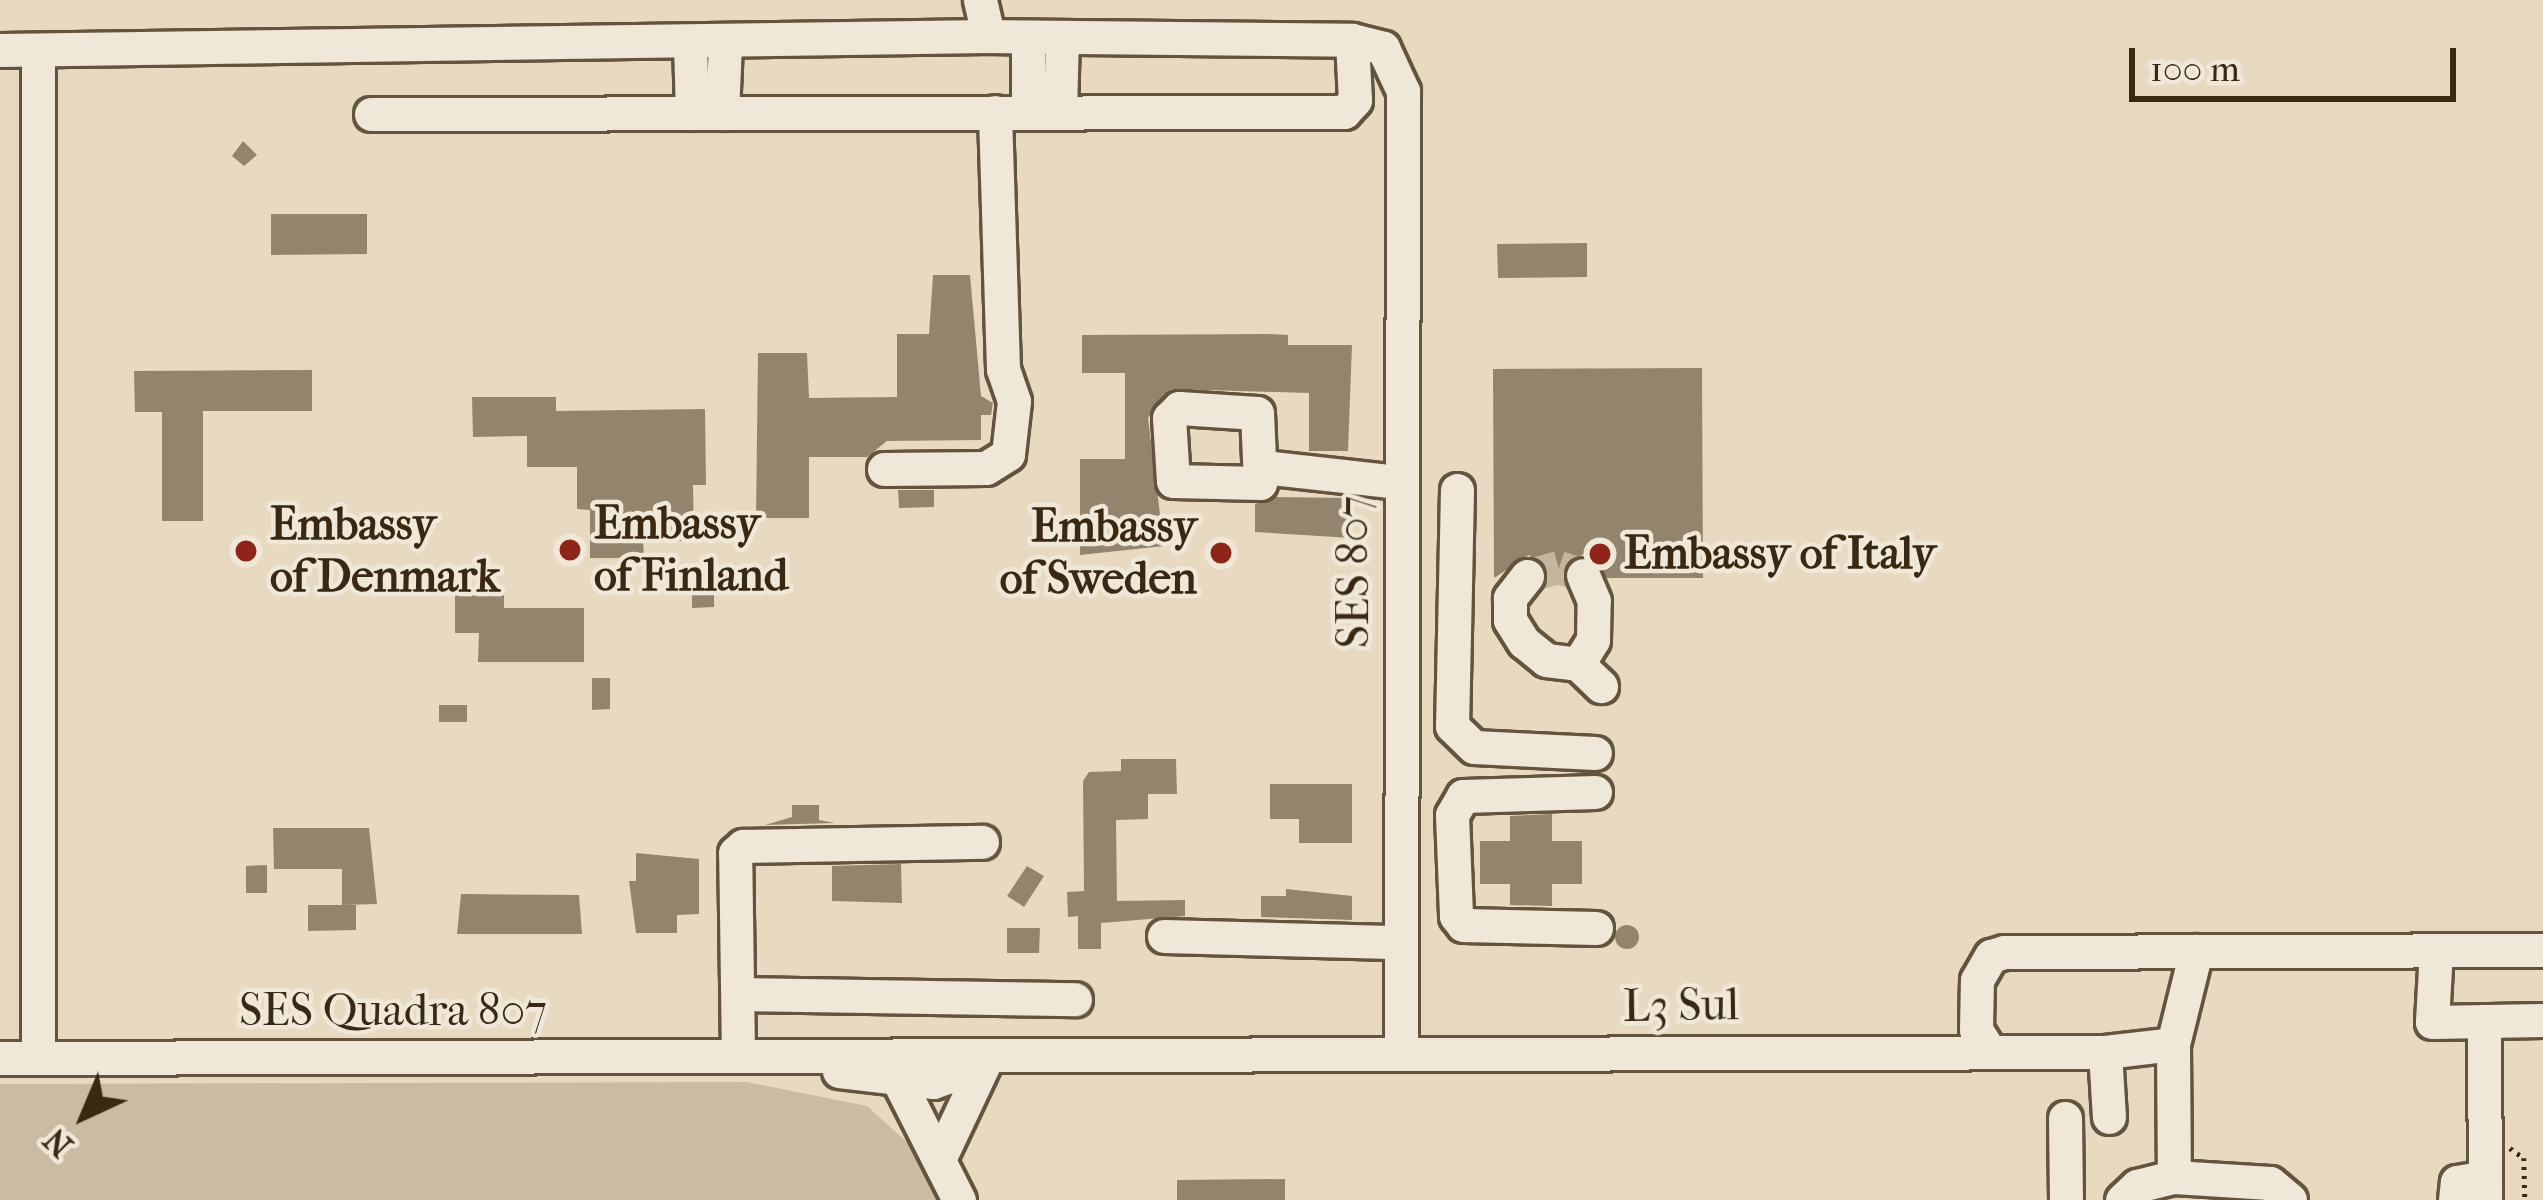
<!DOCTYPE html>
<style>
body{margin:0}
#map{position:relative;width:2543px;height:1200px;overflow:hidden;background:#e7dac1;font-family:"IM FELL French Canon",serif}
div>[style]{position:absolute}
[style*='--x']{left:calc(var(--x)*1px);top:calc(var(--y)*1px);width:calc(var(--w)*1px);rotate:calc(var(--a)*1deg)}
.green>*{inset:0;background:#c9bca3}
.building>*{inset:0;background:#93856d}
.round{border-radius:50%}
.minor-tunnel>*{height:33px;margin-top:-16.5px;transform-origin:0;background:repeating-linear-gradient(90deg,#c4b69e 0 33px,transparent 0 49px)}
.path>*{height:4.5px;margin-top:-2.25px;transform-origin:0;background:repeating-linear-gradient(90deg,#392812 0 3px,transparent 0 9px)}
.roads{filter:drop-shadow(3px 0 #64543e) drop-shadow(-3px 0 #64543e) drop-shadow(0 3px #64543e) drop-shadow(0 -3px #64543e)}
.minor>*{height:33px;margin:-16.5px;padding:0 16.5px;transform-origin:16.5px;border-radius:16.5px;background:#efe7d7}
.dots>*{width:33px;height:33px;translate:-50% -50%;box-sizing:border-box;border:6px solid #efe7d7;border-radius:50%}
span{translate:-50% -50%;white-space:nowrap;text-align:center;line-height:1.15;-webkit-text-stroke:9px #efe7d7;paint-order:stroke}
.poi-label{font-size:45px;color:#392812;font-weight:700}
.left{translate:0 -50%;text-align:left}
.right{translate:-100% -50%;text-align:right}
.street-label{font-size:45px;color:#392812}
.north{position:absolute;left:24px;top:1056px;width:120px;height:120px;-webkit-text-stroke:9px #efe7d7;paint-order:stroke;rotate:224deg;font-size:33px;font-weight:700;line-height:48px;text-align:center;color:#392812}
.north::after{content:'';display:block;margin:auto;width:42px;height:54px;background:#392812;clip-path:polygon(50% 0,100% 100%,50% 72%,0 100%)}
.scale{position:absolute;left:2129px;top:48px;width:327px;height:54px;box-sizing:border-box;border:6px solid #392812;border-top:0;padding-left:15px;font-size:36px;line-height:42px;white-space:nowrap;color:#392812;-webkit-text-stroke:9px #efe7d7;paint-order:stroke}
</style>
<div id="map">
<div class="green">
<i style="clip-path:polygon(747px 1082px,867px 1106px,930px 1163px,946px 1200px,0 1200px,0 1084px)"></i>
</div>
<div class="building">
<i style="clip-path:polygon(243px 141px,257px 155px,244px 166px,232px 156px)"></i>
<i style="clip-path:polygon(271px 214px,367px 214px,367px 254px,271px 255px)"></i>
<i style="clip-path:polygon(1587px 243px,1587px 277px,1498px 278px,1497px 244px)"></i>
<i style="clip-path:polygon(933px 275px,970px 275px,981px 396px,993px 403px,991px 415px,981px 415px,981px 440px,887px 441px,867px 457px,809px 457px,809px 518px,756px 518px,758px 353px,807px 353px,809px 398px,897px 397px,897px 334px,929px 334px)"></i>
<i style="clip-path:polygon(1270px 334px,1288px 335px,1288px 345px,1352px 345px,1348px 451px,1309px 451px,1309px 393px,1171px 389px,1148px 418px,1164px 546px,1080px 555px,1080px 459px,1125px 459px,1125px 373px,1082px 373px,1082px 335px)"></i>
<i style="clip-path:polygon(1702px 368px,1703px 578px,1607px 578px,1584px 554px,1567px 562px,1563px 578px,1548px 578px,1529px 555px,1494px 578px,1493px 369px)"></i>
<i style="clip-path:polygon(312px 370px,312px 411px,203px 411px,203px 521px,162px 521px,162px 412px,135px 412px,134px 371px)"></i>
<i style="clip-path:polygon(472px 397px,556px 397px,556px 411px,705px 409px,706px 485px,693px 485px,694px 541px,643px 541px,644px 558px,590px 558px,590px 510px,577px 509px,577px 467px,527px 467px,527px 436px,473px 437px)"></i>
<i style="clip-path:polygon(898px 490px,934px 490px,934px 507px,899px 508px)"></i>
<i style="clip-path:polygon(1275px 497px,1351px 498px,1351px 538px,1255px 532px,1255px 504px)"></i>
<i style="clip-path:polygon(455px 586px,504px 586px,504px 608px,584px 608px,584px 662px,478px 662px,479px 633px,455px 633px)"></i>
<i style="clip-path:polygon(692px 587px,714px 587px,714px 607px,692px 608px)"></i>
<i style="clip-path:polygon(592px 678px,610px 678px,610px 709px,592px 710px)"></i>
<i style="clip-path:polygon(439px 705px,467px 705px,467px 722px,439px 722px)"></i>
<i style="clip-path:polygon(1121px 759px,1176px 759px,1177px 794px,1148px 794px,1148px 819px,1116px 820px,1117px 901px,1185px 900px,1185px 916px,1101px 923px,1101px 949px,1078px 949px,1078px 916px,1068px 917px,1067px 892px,1084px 891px,1083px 781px,1089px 772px,1121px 771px)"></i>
<i style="clip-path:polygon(1270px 784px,1352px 784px,1352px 843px,1299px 843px,1299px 819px,1270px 819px)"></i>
<i style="clip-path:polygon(792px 805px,819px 805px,819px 820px,835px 823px,765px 825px,792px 817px)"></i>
<i style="clip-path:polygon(1552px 814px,1552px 841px,1582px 841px,1582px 884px,1552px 884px,1552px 906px,1510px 905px,1510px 884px,1480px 884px,1480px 841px,1510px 841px,1510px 816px)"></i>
<i style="clip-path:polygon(273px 828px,369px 828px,377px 904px,342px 905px,342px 869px,274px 869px)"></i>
<i style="clip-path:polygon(636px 853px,699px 859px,699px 914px,677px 915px,677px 933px,636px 933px,629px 881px,636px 881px)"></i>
<i style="clip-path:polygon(901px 864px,902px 903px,832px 901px,832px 866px)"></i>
<i style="clip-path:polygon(267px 865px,267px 893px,246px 893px,246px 866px)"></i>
<i style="clip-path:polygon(1027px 866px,1044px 876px,1024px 907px,1007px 896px)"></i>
<i style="clip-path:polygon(1286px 889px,1352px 896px,1352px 920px,1261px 917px,1261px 896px,1286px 896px)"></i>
<i style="clip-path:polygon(461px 894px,579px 895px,582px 934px,457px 934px)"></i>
<i style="clip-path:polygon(308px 905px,356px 905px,356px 930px,308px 931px)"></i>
<i class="round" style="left:1615px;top:925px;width:24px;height:24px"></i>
<i style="clip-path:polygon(1007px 928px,1040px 928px,1039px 953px,1007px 953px)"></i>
<i style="clip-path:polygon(1285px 1179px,1285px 1200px,1177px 1200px,1177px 1180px)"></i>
</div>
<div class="minor-tunnel">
<i style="--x:1527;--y:576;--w:33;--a:-16"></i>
<i style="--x:1559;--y:567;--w:25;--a:18"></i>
</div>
<div class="path">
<i style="--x:2510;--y:1148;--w:17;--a:36"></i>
<i style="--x:2524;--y:1158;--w:42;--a:88.6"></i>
</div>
<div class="roads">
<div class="minor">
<i style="--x:980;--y:0;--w:37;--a:77"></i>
<i style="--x:690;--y:44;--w:69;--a:88.3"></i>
<i style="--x:0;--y:50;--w:988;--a:-0.81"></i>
<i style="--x:988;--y:36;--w:364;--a:0.6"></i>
<i style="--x:1352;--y:40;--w:32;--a:14"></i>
<i style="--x:1383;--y:48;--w:47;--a:65.1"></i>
<i style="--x:1403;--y:91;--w:963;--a:90.12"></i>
<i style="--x:38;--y:50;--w:1006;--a:90"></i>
<i style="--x:1028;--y:112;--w:75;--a:-90"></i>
<i style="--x:1060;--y:112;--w:74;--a:-88.5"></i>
<i style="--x:722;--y:113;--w:70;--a:-87.5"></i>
<i style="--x:371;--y:114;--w:973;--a:-0.12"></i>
<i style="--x:1344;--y:112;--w:16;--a:-47"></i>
<i style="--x:1355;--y:100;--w:60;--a:-92.9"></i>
<i style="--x:1179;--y:408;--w:78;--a:3.7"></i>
<i style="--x:1257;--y:413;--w:70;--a:87.5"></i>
<i style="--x:1260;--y:483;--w:87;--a:-178.7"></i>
<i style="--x:1173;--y:481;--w:63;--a:-93.6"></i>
<i style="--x:1169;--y:418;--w:14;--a:-45"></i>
<i style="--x:1263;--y:467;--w:137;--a:6.3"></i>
<i style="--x:884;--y:469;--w:102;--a:-0.6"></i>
<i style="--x:986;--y:468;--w:26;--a:-32"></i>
<i style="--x:1008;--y:454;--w:53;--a:-83.5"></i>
<i style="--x:1014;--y:401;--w:34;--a:-109"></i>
<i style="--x:1003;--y:369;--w:257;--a:-91.8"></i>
<i style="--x:1457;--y:490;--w:236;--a:91.2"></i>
<i style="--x:1452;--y:726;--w:30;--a:44"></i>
<i style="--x:1474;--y:747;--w:121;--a:2.8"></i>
<i style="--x:1527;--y:576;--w:28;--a:128"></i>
<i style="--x:1510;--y:598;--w:22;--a:90"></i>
<i style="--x:1510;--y:620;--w:26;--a:58"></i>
<i style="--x:1524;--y:642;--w:28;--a:39"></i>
<i style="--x:1546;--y:660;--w:32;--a:7"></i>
<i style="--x:1578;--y:664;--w:32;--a:44"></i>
<i style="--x:1578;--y:664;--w:28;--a:-58"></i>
<i style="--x:1593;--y:640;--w:39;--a:-89"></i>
<i style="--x:1594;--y:601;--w:28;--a:-113"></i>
<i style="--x:1595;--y:792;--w:132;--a:178.3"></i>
<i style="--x:1463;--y:796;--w:22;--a:120"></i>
<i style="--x:1452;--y:815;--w:101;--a:87.7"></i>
<i style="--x:1456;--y:916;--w:11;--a:52"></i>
<i style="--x:1463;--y:925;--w:133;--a:1.3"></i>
<i style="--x:1164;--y:936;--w:236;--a:1.5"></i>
<i style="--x:2436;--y:950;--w:72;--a:93.2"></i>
<i style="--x:2432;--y:1022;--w:111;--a:-1"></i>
<i style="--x:738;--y:994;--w:337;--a:0.9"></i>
<i style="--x:2484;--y:1021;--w:179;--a:89.7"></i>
<i style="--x:2173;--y:1044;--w:133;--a:89.6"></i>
<i style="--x:1990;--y:1052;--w:26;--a:-122"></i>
<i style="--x:1976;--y:1030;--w:50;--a:-88.9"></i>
<i style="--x:1977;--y:980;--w:28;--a:-60"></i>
<i style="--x:1991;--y:956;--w:14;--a:-17"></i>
<i style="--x:2004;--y:952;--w:539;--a:-0.21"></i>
<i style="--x:2105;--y:1052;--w:65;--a:86.5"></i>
<i style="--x:738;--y:1056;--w:203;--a:-90.8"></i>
<i style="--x:735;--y:853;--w:11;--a:-41"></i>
<i style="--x:743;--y:846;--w:239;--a:-1"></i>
<i style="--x:0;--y:1058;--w:2105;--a:-0.16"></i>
<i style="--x:2105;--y:1052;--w:68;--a:-6.7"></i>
<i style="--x:2173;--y:1044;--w:96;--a:-76.1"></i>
<i style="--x:892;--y:1068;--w:148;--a:63.1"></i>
<i style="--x:839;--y:1071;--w:95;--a:6.7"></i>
<i style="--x:933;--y:1082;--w:52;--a:-19.1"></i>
<i style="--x:2065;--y:1118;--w:82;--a:89.3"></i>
<i style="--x:943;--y:1151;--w:96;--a:-64.8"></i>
<i style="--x:2122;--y:1200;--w:21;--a:-43"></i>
<i style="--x:2137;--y:1186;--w:38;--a:-14"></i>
<i style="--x:2174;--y:1177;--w:96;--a:3.6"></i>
<i style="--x:2270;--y:1183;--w:26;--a:40"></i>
<i style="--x:2455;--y:1200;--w:18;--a:-84"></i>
<i style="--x:2457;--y:1182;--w:28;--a:-10"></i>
</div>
</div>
<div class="dots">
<i style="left:570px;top:550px;background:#8f2418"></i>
<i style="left:246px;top:551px;background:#8f2418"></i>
<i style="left:1221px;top:553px;background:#8f2418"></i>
<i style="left:1600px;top:554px;background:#8f2418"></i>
</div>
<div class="poi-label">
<span class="left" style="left:594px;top:550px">Embassy<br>of Finland</span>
<span class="left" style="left:270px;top:551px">Embassy<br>of Denmark</span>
<span class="right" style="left:1197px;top:553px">Embassy<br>of Sweden</span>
<span class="left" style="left:1624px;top:554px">Embassy of Italy</span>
</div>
<div class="street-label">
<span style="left:1354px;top:572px;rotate:-90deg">SES 807</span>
<span style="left:1681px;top:1006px;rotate:-1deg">L3 Sul</span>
<span style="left:393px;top:1011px">SES Quadra 807</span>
</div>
<div class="north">N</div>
<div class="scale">100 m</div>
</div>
